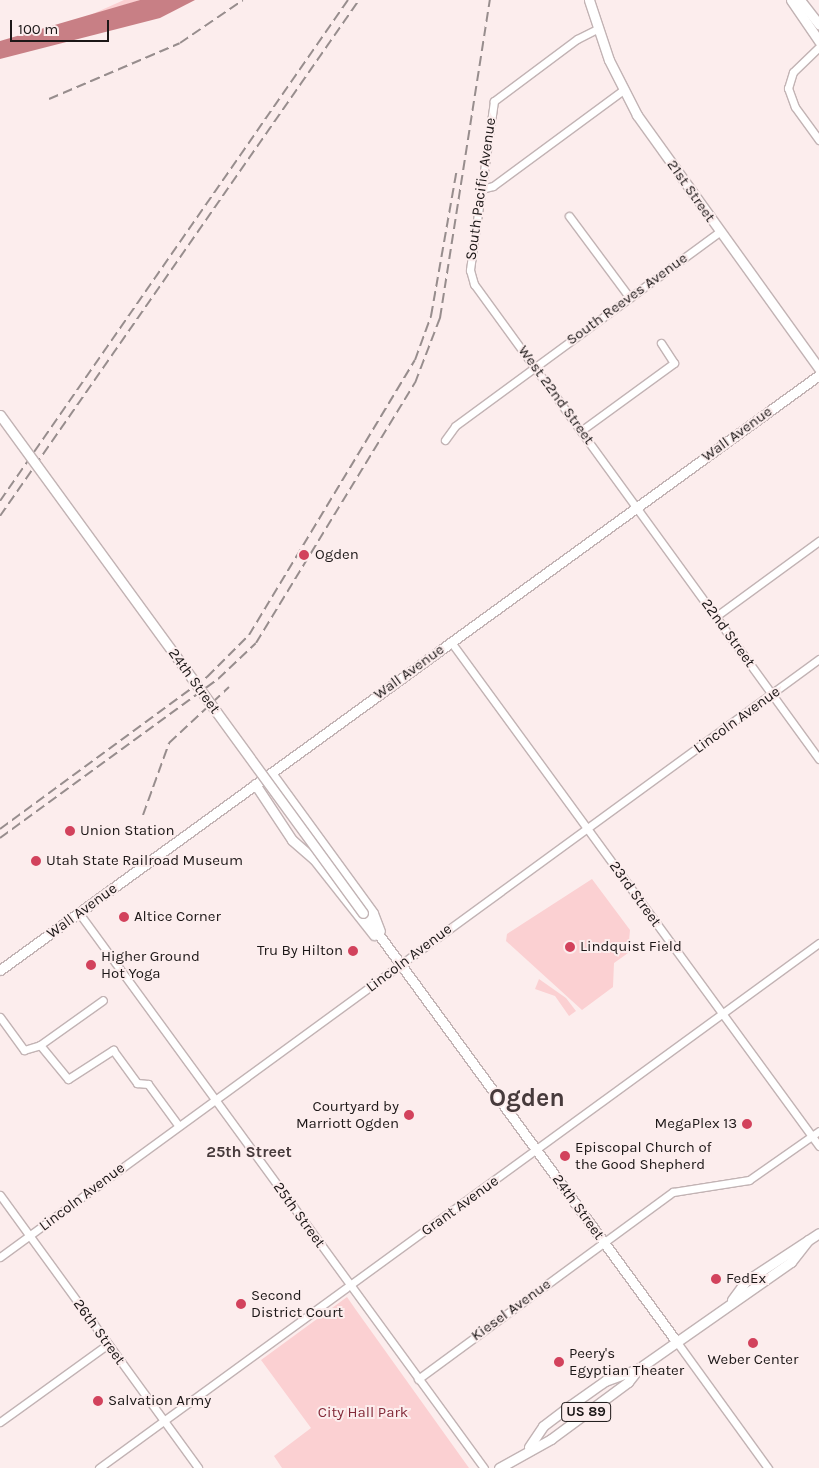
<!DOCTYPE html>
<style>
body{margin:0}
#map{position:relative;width:819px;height:1468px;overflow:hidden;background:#fceded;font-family:Karla,sans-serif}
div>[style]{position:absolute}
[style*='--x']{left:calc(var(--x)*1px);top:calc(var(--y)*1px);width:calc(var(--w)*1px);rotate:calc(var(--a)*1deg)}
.green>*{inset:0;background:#fbd0d2}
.water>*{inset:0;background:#c87f85}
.roads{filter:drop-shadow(1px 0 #c2b3b4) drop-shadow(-1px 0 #c2b3b4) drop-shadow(0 1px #c2b3b4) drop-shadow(0 -1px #c2b3b4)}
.minor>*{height:7px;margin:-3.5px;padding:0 3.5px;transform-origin:3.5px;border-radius:3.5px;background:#fff}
.major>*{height:9px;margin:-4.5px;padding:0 4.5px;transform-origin:4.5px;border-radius:4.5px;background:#fff}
.rail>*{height:2px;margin-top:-1px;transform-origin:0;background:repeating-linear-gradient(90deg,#978d8d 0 10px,transparent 0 15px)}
.bridges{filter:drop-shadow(1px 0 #c2b3b4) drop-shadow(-1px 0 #c2b3b4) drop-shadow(0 1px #c2b3b4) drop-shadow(0 -1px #c2b3b4)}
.major-bridge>*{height:9px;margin:-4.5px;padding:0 4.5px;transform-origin:4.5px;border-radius:4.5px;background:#fff}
.dots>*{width:14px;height:14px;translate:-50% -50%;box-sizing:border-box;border:2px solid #fceded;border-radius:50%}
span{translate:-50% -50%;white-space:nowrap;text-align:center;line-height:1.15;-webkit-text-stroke:4px #fceded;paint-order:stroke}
.shield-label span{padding:1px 4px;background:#fceded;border:1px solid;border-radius:4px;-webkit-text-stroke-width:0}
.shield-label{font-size:14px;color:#1c1717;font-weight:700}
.street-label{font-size:15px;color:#1c1717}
.poi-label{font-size:15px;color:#1c1717}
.left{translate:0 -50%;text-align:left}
.right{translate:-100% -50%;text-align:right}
.park-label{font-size:15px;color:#832a39}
.neighbourhood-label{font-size:16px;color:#473b3c;font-weight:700}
.town-label{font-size:25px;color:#473b3c;font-weight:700}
.scale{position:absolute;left:10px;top:20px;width:99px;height:22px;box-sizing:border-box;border:2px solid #1c1717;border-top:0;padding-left:6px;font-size:15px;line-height:18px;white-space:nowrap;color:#1c1717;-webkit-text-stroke:4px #fceded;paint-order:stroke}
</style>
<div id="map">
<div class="green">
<i style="clip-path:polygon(124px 0,140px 0,82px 19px,0 41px,88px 16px)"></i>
<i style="clip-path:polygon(592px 879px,630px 930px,628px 953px,614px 963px,613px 987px,582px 1010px,506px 941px,507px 934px)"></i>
<i style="clip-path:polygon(539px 979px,566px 998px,576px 1011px,569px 1016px,555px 996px,535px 989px)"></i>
<i style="clip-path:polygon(347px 1297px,356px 1310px,469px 1468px,282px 1468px,274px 1456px,311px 1428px,261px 1360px)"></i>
</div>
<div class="water">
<i style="clip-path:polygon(140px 0,195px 0,160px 18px,0 59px,0 41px)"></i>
</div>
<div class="roads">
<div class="minor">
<i style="--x:597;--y:29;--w:22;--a:153"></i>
<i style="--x:577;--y:39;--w:104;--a:143.2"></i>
<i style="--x:494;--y:101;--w:171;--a:98.1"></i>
<i style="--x:470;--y:270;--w:15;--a:74"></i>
<i style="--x:474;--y:284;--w:587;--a:54.01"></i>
<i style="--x:819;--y:47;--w:36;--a:136"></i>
<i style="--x:793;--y:72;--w:17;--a:107"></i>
<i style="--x:788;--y:88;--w:20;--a:70"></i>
<i style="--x:795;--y:107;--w:41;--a:54"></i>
<i style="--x:481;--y:189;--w:12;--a:-14"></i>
<i style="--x:493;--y:186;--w:162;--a:-36.4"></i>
<i style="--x:569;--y:216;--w:102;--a:53.4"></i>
<i style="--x:582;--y:430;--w:114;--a:-36.1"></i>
<i style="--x:674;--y:363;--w:24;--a:-123"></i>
<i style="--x:445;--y:440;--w:17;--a:-54"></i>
<i style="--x:455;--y:426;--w:328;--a:-36.3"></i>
<i style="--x:715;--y:617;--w:129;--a:-36.2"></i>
<i style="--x:451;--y:642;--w:624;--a:53.86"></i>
<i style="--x:79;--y:913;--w:687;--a:53.88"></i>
<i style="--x:0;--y:1017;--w:41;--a:54"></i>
<i style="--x:24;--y:1050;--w:17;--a:-17"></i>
<i style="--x:40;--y:1045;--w:44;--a:50.5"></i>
<i style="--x:68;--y:1079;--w:54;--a:-32.8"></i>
<i style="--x:113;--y:1050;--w:41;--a:54"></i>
<i style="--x:137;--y:1083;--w:11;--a:5"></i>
<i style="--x:148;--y:1084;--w:51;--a:53.8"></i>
<i style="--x:40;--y:1045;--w:77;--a:-35.5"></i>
<i style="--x:0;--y:1195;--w:337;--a:54"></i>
<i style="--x:0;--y:1257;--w:1014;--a:-36.14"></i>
<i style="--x:676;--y:1341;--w:157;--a:54.1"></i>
<i style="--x:418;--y:1379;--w:316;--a:-36.3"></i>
<i style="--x:673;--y:1192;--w:77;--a:-9"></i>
<i style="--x:749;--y:1180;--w:85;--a:-35"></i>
<i style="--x:0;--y:1422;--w:133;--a:-35.8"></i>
<i style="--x:99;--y:1468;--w:891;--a:-36.1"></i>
</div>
<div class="major">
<i style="--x:589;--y:0;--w:63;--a:71.6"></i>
<i style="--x:609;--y:60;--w:62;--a:63"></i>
<i style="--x:637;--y:115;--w:312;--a:54.3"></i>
<i style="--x:791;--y:0;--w:50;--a:55.7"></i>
<i style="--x:800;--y:0;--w:31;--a:52"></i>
<i style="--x:271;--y:773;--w:173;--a:53.9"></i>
<i style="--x:373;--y:913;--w:19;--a:69"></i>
<i style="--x:255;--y:784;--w:67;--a:56.5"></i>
<i style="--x:292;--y:840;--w:29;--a:41"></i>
<i style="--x:314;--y:859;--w:97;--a:51.7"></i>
<i style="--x:363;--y:913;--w:530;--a:53.82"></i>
<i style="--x:0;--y:970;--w:1012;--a:-36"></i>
<i style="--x:732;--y:1300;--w:24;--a:-54"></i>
<i style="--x:746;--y:1281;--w:87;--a:-33.3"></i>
<i style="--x:529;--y:1447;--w:25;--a:-56"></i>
<i style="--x:543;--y:1426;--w:35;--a:-37"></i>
<i style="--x:571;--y:1405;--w:42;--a:-35.2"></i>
<i style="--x:605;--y:1381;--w:35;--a:-20"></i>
<i style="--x:499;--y:1468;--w:60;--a:-29.1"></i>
<i style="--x:551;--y:1439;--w:96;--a:-36.5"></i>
<i style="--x:628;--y:1382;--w:16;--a:-52"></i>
<i style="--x:638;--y:1369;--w:187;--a:-35"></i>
<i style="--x:791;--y:1262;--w:28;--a:-52"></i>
</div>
</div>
<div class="rail">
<i style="--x:49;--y:99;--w:142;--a:-23.1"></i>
<i style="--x:180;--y:43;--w:76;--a:-34.3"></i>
<i style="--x:0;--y:501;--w:610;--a:-55.22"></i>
<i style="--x:0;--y:516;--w:629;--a:-55.17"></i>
<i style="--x:143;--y:815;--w:77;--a:-70.1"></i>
<i style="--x:169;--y:743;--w:82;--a:-43"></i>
<i style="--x:0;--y:829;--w:257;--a:-36.3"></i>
<i style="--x:207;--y:677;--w:59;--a:-45"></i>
<i style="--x:249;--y:635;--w:321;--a:-58.9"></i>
<i style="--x:415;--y:360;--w:47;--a:-70"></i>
<i style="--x:431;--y:316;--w:150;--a:-80"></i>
<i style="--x:0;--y:838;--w:270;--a:-36.1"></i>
<i style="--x:218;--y:679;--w:52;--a:-43.5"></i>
<i style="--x:256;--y:643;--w:305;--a:-58.6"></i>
<i style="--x:415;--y:383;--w:70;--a:-69"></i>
<i style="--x:440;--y:318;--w:322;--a:-81.1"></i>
</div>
<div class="bridges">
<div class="major-bridge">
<i style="--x:0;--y:415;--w:616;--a:53.91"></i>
</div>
</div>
<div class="dots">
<i style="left:304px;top:555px;background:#d2425c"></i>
<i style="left:70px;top:831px;background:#d2425c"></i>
<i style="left:36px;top:861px;background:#d2425c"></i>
<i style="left:124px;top:917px;background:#d2425c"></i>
<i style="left:570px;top:947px;background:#d2425c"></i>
<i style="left:353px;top:951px;background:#d2425c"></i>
<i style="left:91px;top:965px;background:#d2425c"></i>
<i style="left:409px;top:1115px;background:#d2425c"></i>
<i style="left:747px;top:1124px;background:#d2425c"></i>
<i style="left:565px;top:1156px;background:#d2425c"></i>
<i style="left:716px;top:1279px;background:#d2425c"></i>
<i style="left:241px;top:1304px;background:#d2425c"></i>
<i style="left:753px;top:1343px;background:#d2425c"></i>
<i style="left:559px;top:1362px;background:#d2425c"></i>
<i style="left:98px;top:1401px;background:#d2425c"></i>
</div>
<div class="shield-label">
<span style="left:586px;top:1412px">US 89</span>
</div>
<div class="street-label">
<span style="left:481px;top:189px;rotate:-82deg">South Pacific Avenue</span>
<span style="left:691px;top:191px;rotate:55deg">21st Street</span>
<span style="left:627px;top:299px;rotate:-36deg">South Reeves Avenue</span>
<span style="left:556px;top:395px;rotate:54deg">West 22nd Street</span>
<span style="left:737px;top:434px;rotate:-36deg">Wall Avenue</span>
<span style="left:728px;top:633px;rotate:54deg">22nd Street</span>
<span style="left:409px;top:672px;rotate:-36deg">Wall Avenue</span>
<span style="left:194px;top:681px;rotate:54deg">24th Street</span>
<span style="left:737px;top:720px;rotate:-36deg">Lincoln Avenue</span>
<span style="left:635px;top:894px;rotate:54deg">23rd Street</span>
<span style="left:82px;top:911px;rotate:-36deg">Wall Avenue</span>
<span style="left:409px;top:958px;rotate:-37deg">Lincoln Avenue</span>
<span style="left:82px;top:1197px;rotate:-37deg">Lincoln Avenue</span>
<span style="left:460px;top:1206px;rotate:-36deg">Grant Avenue</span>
<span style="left:578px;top:1207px;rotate:54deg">24th Street</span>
<span style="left:299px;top:1215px;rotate:54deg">25th Street</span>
<span style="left:511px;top:1310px;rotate:-36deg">Kiesel Avenue</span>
<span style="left:99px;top:1332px;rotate:54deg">26th Street</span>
</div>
<div class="poi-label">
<span class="left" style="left:315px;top:555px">Ogden</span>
<span class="left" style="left:80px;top:831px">Union Station</span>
<span class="left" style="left:46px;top:861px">Utah State Railroad Museum</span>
<span class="left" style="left:134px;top:917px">Altice Corner</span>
<span class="left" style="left:580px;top:947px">Lindquist Field</span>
<span class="right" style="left:343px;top:951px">Tru By Hilton</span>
<span class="left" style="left:101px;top:965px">Higher Ground<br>Hot Yoga</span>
<span class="right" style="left:399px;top:1115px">Courtyard by<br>Marriott Ogden</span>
<span class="right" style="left:737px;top:1124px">MegaPlex 13</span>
<span class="left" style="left:575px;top:1156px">Episcopal Church of<br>the Good Shepherd</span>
<span class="left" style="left:726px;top:1279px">FedEx</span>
<span class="left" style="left:251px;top:1304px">Second<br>District Court</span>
<span class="left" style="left:569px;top:1362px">Peery's<br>Egyptian Theater</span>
<span style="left:753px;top:1360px">Weber Center</span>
<span class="left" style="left:108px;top:1401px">Salvation Army</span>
</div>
<div class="park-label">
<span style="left:363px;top:1413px">City Hall Park</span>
</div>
<div class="neighbourhood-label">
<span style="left:249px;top:1152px">25th Street</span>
</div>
<div class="town-label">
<span style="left:527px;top:1098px">Ogden</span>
</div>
<div class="scale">100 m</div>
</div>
